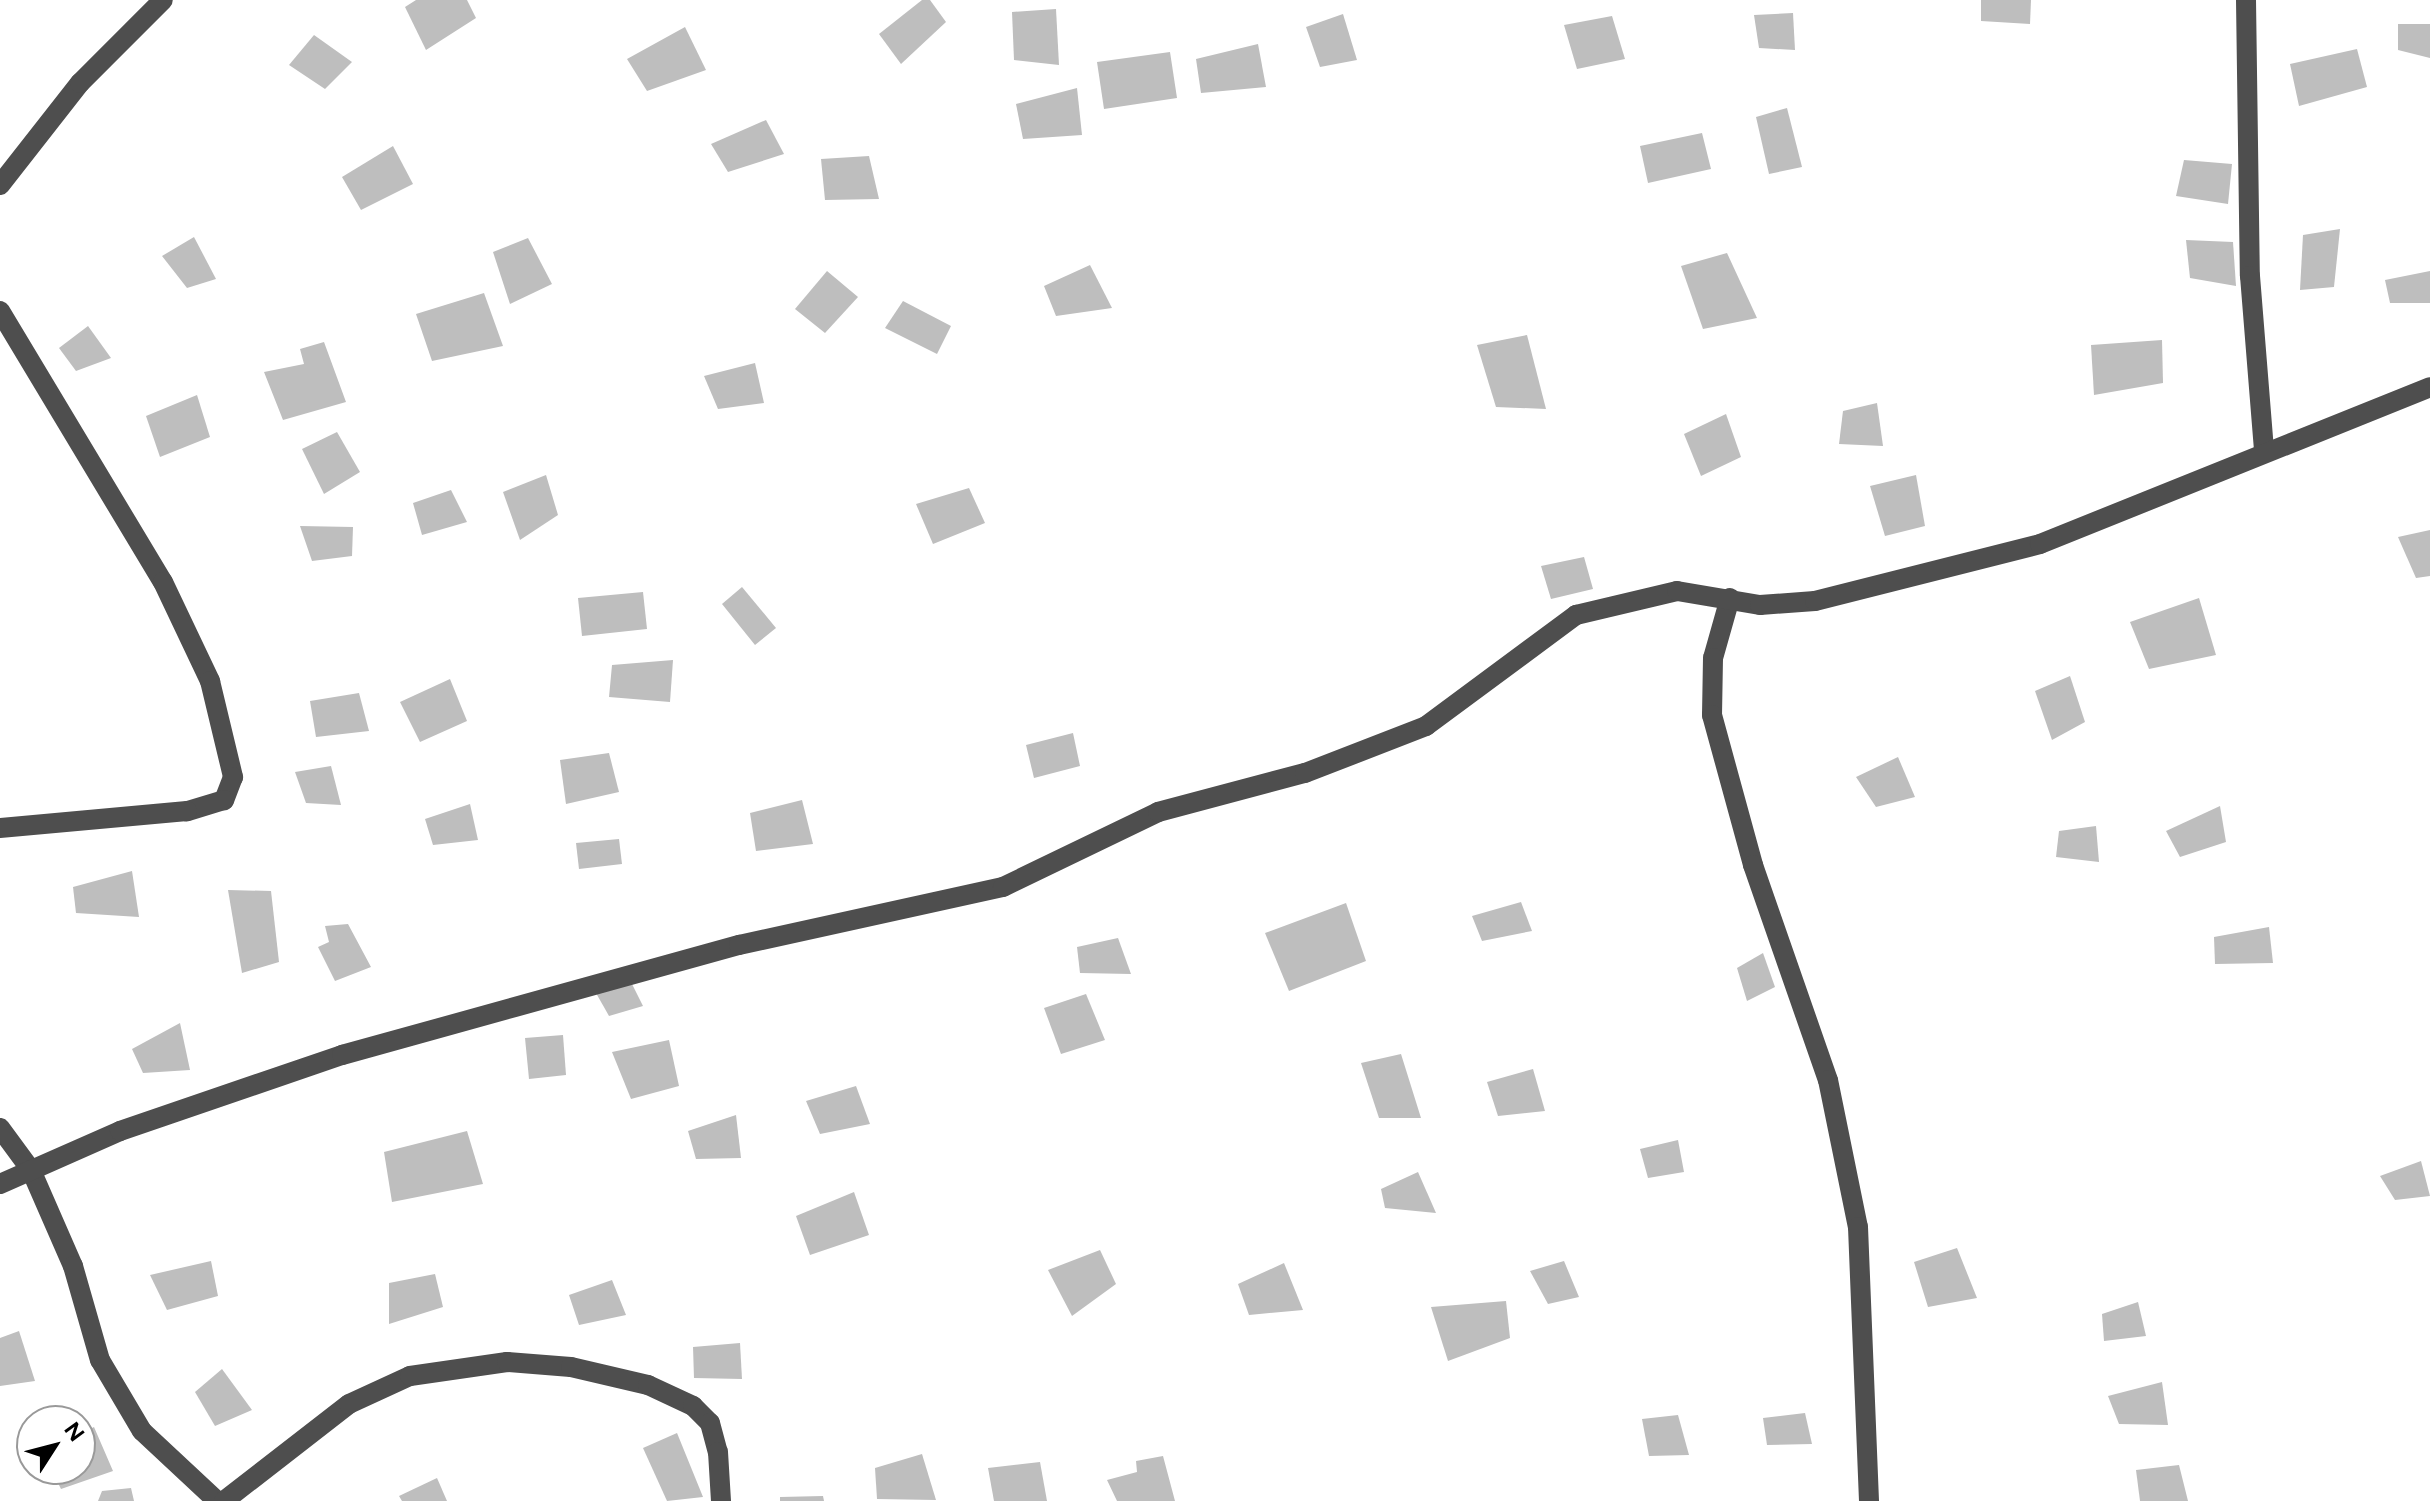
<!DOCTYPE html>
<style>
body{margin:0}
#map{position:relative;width:2430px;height:1501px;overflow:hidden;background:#fff;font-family:Figtree,sans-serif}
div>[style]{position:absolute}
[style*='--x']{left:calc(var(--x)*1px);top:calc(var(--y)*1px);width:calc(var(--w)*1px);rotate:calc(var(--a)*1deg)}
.building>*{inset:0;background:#bebebe}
.minor>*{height:20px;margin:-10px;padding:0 10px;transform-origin:10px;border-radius:10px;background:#4e4e4e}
span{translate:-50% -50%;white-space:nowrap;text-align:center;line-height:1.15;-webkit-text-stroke:7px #fff;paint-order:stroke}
.north{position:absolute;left:16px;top:1405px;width:80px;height:80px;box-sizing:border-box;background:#fff;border:2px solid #999;border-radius:50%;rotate:54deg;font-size:22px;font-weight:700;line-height:32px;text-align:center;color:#000}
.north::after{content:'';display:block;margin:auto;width:28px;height:36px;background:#000;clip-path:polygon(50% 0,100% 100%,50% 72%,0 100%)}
</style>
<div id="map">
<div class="building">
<i style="clip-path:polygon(416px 0,467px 0,476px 18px,426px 50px,405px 7px)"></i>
<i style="clip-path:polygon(922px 0,930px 0,946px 22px,901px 64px,879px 34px)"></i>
<i style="clip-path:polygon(1981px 0,2031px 0,2030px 24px,1981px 21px)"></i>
<i style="clip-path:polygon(1056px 9px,1059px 65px,1014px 60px,1012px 12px)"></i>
<i style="clip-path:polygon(1793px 13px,1795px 50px,1759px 48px,1754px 15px)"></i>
<i style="clip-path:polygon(1343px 14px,1357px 60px,1320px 67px,1306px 27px)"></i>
<i style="clip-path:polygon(1612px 16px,1625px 59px,1577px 69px,1564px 25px)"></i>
<i style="clip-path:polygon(2398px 24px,2430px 24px,2430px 58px,2398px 50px)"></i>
<i style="clip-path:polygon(685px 27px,706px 70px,647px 91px,627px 59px)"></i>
<i style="clip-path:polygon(314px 35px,352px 62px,325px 89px,289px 65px)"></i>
<i style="clip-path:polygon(1258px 44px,1266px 87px,1201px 93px,1196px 59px)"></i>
<i style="clip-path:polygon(2357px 49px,2367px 87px,2299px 106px,2290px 64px)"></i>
<i style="clip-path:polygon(1170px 52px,1177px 98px,1104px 109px,1097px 62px)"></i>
<i style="clip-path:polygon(1077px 88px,1082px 135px,1023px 139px,1016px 104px)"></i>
<i style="clip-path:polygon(1787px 108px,1802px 167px,1769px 174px,1756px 117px)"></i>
<i style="clip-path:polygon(766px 120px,784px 154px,728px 172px,711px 144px)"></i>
<i style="clip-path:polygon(1702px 133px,1711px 169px,1648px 183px,1640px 146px)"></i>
<i style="clip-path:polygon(393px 146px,413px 184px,361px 210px,342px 177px)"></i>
<i style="clip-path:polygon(869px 156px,879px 199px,825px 200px,821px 159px)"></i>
<i style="clip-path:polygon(2184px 160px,2232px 164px,2228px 204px,2176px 196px)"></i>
<i style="clip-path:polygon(2340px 229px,2334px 287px,2300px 290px,2303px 235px)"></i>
<i style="clip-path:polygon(194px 237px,216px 279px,187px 288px,162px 256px)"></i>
<i style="clip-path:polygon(528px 238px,552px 284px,510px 304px,493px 252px)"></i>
<i style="clip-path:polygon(2186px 240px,2233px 242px,2236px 286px,2190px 278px)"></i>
<i style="clip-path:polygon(1727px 253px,1757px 318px,1703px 329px,1681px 266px)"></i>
<i style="clip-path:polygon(1090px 265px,1112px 308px,1056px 316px,1044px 286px)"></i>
<i style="clip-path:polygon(827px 271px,858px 297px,825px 333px,795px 309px)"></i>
<i style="clip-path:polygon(2430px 271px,2430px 303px,2390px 303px,2385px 280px)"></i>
<i style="clip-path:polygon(484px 293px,503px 346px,432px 361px,416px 314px)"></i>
<i style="clip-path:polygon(903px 301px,951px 326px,937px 354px,885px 328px)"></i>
<i style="clip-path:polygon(88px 326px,111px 358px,76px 371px,59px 348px)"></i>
<i style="clip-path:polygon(1527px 335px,1546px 409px,1496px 407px,1477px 345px)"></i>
<i style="clip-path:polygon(2162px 340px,2163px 383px,2094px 395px,2091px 345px)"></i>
<i style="clip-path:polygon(324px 342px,346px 402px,283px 420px,264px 372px,304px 364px,300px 349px)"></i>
<i style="clip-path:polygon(755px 363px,764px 403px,718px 409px,704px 376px)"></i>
<i style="clip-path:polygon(197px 395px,210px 437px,160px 457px,146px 416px)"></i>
<i style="clip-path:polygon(1877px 403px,1883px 446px,1839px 444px,1843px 411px)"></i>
<i style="clip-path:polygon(1726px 414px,1741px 457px,1701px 476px,1684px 434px)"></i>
<i style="clip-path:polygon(337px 432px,360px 472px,324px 494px,302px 449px)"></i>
<i style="clip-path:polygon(546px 475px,558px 515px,520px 540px,503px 492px)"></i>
<i style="clip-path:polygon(1916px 475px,1925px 526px,1885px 536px,1870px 486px)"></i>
<i style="clip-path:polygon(969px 488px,985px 523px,933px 544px,916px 504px)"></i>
<i style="clip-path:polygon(451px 490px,467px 522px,422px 535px,413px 503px)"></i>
<i style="clip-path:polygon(300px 526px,353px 527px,352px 556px,312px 561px)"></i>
<i style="clip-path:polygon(2430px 530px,2430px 576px,2416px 578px,2398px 537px)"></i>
<i style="clip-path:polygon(1584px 557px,1593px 589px,1551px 599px,1541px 566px)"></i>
<i style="clip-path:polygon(742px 587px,776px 628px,755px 645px,722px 604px)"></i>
<i style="clip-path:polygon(643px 592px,647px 629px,582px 636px,578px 598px)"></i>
<i style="clip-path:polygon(2199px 598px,2216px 655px,2149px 669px,2130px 622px)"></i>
<i style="clip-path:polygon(673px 660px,670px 702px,609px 697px,612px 665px)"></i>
<i style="clip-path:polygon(2070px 676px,2085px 722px,2052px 740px,2035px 691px)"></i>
<i style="clip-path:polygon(450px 679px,467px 721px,420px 742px,400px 702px)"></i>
<i style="clip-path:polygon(359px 693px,369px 731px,316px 737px,310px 701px)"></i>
<i style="clip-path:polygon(1073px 733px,1080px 766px,1034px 778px,1026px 745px)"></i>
<i style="clip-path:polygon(609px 753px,619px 792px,566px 804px,560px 760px)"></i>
<i style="clip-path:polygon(1898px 757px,1915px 797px,1876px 807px,1856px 777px)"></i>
<i style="clip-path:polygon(331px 766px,341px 805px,306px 803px,295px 772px)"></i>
<i style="clip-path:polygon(802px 800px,813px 844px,756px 851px,750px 813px)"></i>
<i style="clip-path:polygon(470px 804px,478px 840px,433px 845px,425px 819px)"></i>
<i style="clip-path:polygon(2220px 806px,2226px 842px,2180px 857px,2166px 831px)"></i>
<i style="clip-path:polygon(2096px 826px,2099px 862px,2056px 857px,2059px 831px)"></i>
<i style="clip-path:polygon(619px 839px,622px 864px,579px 869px,576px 843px)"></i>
<i style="clip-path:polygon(132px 871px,139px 917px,76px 913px,73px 887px)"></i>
<i style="clip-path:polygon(228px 890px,271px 891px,279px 962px,242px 973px)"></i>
<i style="clip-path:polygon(1521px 902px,1532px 931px,1482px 941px,1472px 916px)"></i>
<i style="clip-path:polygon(1346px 903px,1366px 961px,1289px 991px,1265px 933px)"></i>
<i style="clip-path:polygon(348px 924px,371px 967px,335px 981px,318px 947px,329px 942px,325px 926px)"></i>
<i style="clip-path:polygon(2269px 927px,2273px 963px,2215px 964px,2214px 937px)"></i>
<i style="clip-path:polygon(1118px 938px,1131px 974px,1080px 973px,1077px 947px)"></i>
<i style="clip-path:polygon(1763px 953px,1775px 987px,1747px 1001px,1737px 968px)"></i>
<i style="clip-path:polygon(630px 980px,643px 1006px,609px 1016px,596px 993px)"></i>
<i style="clip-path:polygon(1086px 994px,1105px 1040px,1061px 1054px,1044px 1008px)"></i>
<i style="clip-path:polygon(180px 1023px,190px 1070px,143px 1073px,132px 1049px)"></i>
<i style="clip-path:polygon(563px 1035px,566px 1075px,529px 1079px,525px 1038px)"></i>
<i style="clip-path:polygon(669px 1040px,679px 1086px,631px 1099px,612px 1052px)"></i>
<i style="clip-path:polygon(1401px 1054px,1421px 1118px,1379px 1118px,1361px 1063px)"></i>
<i style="clip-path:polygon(1533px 1069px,1545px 1111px,1498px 1116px,1487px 1082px)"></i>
<i style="clip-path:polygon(856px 1086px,870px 1124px,820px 1134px,806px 1101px)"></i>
<i style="clip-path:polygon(736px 1115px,741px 1158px,696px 1159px,688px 1131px)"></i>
<i style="clip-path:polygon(467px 1131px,483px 1184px,392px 1202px,384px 1152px)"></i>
<i style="clip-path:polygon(1678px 1140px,1684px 1172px,1648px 1178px,1640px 1149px)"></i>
<i style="clip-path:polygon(2421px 1161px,2430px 1196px,2395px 1200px,2380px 1176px)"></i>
<i style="clip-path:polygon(1418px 1172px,1436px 1213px,1385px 1208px,1381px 1189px)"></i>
<i style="clip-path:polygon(854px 1192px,869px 1235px,810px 1255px,796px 1216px)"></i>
<i style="clip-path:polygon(1957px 1248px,1977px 1298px,1928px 1307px,1914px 1262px)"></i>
<i style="clip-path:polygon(1100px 1250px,1116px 1284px,1072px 1316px,1048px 1270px)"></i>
<i style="clip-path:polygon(211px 1261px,218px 1296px,167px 1310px,150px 1275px)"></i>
<i style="clip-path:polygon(1564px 1261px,1579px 1297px,1548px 1304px,1530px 1271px)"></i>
<i style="clip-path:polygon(1284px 1263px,1303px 1310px,1249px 1315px,1238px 1284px)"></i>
<i style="clip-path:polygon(435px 1274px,443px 1307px,389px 1324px,389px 1283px)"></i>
<i style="clip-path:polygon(612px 1280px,626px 1315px,579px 1325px,569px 1295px)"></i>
<i style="clip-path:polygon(1506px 1301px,1510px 1338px,1448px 1361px,1431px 1307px)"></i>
<i style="clip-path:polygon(2138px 1302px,2146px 1336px,2104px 1341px,2102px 1314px)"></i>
<i style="clip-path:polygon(19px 1331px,35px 1381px,0 1386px,0 1338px)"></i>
<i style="clip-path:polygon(740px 1343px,742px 1379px,694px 1378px,693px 1347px)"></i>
<i style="clip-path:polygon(222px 1369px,252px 1410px,215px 1426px,195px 1392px)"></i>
<i style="clip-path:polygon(2162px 1382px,2168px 1425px,2119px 1424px,2108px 1396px)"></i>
<i style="clip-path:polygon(1805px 1413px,1812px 1444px,1767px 1445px,1763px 1418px)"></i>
<i style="clip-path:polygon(1678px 1415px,1689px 1455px,1649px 1456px,1642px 1419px)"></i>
<i style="clip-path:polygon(94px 1427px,113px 1471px,61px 1489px,51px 1469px,80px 1469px,80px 1434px)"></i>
<i style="clip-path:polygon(677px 1433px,703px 1497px,667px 1501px,643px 1448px)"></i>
<i style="clip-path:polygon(922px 1454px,936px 1500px,877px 1499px,875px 1468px)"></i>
<i style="clip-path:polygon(1163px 1456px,1175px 1501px,1117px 1501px,1107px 1480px,1137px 1472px,1136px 1461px)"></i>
<i style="clip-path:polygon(1040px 1462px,1047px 1501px,994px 1501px,988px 1468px)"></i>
<i style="clip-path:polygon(2179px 1465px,2188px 1501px,2140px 1501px,2136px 1470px)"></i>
<i style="clip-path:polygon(437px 1478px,447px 1501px,402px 1501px,399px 1496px)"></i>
<i style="clip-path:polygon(131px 1488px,134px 1501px,98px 1501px,102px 1491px)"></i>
<i style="clip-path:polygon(823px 1496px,824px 1501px,780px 1501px,780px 1497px)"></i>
</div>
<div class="minor">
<i style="--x:2246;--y:0;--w:276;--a:89.2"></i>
<i style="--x:2250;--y:276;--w:175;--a:85.4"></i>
<i style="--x:0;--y:185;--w:130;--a:-51.9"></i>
<i style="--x:80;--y:83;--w:117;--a:-45"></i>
<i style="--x:0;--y:311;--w:316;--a:59"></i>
<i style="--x:163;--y:582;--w:110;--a:64.6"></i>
<i style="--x:210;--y:681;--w:99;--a:76.5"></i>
<i style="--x:233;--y:777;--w:25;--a:111"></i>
<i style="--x:224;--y:800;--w:39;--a:163"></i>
<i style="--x:187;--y:811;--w:188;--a:174.8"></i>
<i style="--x:1730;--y:598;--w:62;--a:105.8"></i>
<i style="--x:1713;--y:658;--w:57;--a:91"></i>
<i style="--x:1712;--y:715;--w:156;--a:74.7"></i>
<i style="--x:1753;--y:865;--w:228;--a:70.8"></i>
<i style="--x:1828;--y:1080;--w:150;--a:78.5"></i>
<i style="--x:1858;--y:1227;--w:274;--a:87.7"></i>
<i style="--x:0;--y:1128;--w:52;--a:53.6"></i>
<i style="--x:31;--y:1170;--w:105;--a:66.4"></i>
<i style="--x:73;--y:1266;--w:98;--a:74"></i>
<i style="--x:100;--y:1360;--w:82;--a:59.4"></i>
<i style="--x:142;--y:1431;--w:103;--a:43"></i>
<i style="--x:0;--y:1184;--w:131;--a:-23.8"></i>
<i style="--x:120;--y:1131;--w:235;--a:-18.9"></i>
<i style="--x:342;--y:1055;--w:412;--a:-15.5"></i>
<i style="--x:739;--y:945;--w:270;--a:-12.4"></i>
<i style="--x:1003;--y:887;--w:172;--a:-25.8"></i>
<i style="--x:1158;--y:812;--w:152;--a:-14.9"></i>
<i style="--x:1305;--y:773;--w:130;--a:-21.2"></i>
<i style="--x:1426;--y:726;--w:187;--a:-36.5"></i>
<i style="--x:1576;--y:615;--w:104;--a:-13.4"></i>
<i style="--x:1677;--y:591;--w:84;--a:9.6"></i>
<i style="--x:1760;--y:605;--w:55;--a:-4.2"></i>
<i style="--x:1815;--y:601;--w:232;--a:-14.2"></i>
<i style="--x:2040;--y:544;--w:420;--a:-21.9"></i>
<i style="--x:224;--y:1501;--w:158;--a:-37.8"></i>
<i style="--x:349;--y:1404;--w:67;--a:-24.7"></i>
<i style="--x:410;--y:1376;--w:98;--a:-8.2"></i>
<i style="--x:507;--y:1362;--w:64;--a:4.5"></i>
<i style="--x:571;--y:1367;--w:79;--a:13.2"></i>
<i style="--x:648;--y:1385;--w:50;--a:25"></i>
<i style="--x:693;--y:1406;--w:24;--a:45"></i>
<i style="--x:710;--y:1423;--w:30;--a:75"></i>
<i style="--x:718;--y:1452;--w:49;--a:86.5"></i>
</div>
<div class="north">N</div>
</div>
